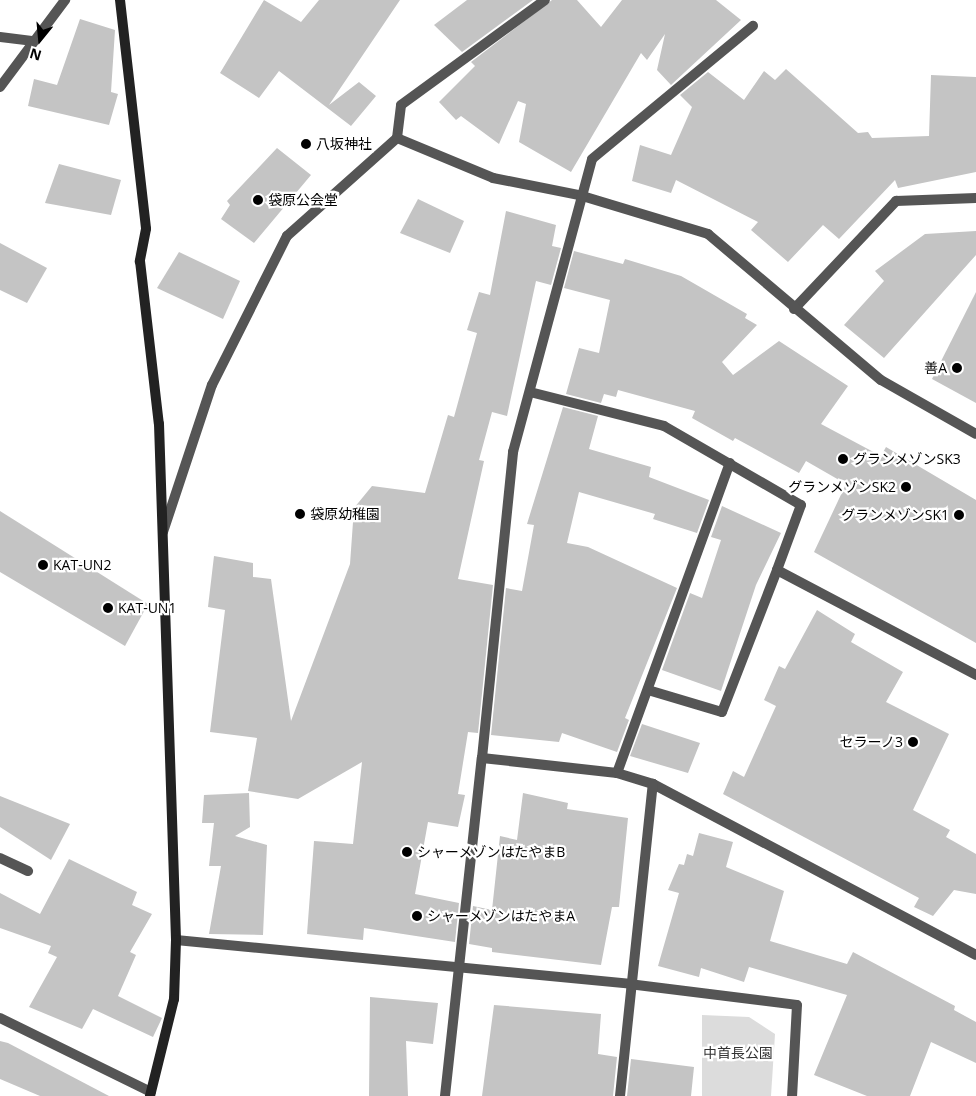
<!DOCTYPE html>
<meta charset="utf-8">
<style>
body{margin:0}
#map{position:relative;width:976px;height:1096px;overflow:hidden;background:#fff;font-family:"Open Sans","Noto Sans JP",sans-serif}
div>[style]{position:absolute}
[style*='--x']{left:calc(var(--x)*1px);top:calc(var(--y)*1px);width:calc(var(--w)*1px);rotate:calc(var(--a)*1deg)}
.green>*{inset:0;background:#dcdcdc}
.building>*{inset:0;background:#c4c4c4}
.street>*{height:10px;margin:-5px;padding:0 5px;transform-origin:5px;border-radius:5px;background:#555}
.secondary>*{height:10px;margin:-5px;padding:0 5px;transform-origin:5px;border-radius:5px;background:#222}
.dots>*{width:14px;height:14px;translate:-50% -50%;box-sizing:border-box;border:2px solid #fff;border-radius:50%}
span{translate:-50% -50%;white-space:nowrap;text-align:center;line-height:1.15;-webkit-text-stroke:4.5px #fff;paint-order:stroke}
.poi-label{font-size:14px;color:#000}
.left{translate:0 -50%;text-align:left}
.right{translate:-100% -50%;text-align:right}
.park-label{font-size:14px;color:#333}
.north{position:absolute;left:15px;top:15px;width:50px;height:50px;-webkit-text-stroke:4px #fff;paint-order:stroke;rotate:197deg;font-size:14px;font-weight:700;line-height:20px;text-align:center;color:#000}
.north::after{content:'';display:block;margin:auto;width:18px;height:22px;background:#000;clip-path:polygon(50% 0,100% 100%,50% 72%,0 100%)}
</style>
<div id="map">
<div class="green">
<i style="clip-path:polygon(702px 1015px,749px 1017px,775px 1034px,771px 1096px,702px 1096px)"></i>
</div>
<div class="building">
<i style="clip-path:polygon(264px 0,301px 22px,319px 0,400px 0,329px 105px,359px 82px,376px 96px,351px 126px,279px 71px,259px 98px,220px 73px)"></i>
<i style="clip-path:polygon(467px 0,533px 0,462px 52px,434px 25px)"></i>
<i style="clip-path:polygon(552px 0,577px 0,601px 27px,622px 0,716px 0,741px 20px,671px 85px,657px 70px,665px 34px,647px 60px,641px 53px,571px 172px,519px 142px,526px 104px,518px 101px,499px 144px,461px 116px,456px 120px,439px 102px,475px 66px,471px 62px)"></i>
<i style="clip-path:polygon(80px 19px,115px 30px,111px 92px,118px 94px,109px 125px,28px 106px,34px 79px,57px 85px)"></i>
<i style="clip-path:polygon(786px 69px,858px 133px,868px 132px,872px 138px,929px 136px,931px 75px,976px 77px,976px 172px,898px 188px,895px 180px,839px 239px,823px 225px,788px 262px,751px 230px,758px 222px,676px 180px,671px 193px,632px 181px,640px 145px,671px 155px,692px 107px,680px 95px,708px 72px,744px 100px,764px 71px,775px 80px)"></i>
<i style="clip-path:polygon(277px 148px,311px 175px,254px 243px,221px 219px,230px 205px,227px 201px)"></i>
<i style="clip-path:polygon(59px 164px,121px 180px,111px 215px,45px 203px)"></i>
<i style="clip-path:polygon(418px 199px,464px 221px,450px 253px,400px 233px)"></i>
<i style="clip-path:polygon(506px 211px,556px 225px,552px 246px,561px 248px,551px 285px,536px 281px,507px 416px,492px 412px,479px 460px,484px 461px,458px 579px,493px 585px,478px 733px,468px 732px,458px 794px,465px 795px,458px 827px,428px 822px,415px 894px,459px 903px,455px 942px,364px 928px,363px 940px,307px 934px,314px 841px,353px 844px,362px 762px,298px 799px,248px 791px,257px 738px,210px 732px,225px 610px,208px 607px,214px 556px,253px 563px,253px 577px,271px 579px,291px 721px,350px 564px,354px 508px,372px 486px,425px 493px,448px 415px,454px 417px,477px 333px,467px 330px,479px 292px,490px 295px)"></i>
<i style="clip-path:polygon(976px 231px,976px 255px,884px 358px,844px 325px,884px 281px,875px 271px,925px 234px)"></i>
<i style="clip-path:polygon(0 243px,47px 268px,27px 303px,0 290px)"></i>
<i style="clip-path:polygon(574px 251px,623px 264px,625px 259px,681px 276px,747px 314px,745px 318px,757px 325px,722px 362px,733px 375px,779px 341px,848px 386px,821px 424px,881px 456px,886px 447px,976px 500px,976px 643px,814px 552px,846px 484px,806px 461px,799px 473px,735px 438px,733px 441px,692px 418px,695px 411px,618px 390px,616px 397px,604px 394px,601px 403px,566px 394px,579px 348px,599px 353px,610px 300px,564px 288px)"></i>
<i style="clip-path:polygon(179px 252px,240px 281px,223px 319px,157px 288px)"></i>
<i style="clip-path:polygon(976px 292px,976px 403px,932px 379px)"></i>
<i style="clip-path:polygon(563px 407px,598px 416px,589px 449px,651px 467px,649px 477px,709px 500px,697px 533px,653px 519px,655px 514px,579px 492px,567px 543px,588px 547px,677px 588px,625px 718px,629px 720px,617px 752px,562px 733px,559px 742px,491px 735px,506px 588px,522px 591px,534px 525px,527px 524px)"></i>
<i style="clip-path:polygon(722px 506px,781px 533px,756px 585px,721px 691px,662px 670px,690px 593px,702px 598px,721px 540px,711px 537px)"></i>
<i style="clip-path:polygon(0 511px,148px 604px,125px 646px,0 572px)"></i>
<i style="clip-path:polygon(817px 610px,855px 634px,851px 642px,903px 672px,886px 702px,949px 734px,913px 810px,950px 830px,946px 837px,976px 854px,976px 894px,954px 890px,933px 916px,914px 907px,919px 898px,723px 794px,733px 771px,744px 777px,776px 706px,764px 700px,779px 666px,785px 669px)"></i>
<i style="clip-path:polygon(642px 724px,700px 743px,688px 773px,630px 756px)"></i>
<i style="clip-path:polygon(249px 793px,250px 827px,235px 836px,267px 845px,263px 935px,209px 934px,221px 866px,209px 866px,214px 823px,202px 823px,204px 795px)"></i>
<i style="clip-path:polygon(523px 793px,568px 803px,567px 809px,628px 818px,619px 907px,612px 907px,601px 965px,492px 952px,492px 948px,469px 944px,473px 906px,492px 910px,500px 836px,517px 840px)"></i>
<i style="clip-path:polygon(0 796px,70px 824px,51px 860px,0 827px)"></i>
<i style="clip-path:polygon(699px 833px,733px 842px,726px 867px,784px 891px,770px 941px,847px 964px,853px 952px,955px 1006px,954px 1010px,976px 1022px,976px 1063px,931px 1042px,910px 1096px,867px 1096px,814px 1075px,847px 995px,749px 967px,744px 982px,701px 968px,699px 977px,658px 966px,679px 893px,668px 890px,679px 864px,684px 865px,687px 854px,693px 856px)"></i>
<i style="clip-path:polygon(69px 859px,137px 892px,132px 905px,152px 914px,130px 952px,136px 955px,118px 996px,162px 1018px,153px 1037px,93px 1009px,82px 1029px,29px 1007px,57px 957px,48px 953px,51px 946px,0 928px,0 893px,40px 914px)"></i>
<i style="clip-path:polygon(370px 997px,438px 1003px,433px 1044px,406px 1041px,408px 1096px,369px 1096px)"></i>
<i style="clip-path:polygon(494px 1005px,601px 1014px,598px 1054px,617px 1057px,613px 1096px,482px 1096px)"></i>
<i style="clip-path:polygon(0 1041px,8px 1043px,109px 1096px,40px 1096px,0 1079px)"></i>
<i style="clip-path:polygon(631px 1059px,694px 1067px,691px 1096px,627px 1096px)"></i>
</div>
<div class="street">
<i style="--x:0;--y:37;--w:32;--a:7"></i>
<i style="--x:0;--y:87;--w:109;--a:-53.2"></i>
<i style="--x:397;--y:138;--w:33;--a:-83"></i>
<i style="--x:401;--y:105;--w:178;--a:-36.1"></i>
<i style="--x:794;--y:309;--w:149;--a:-46.6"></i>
<i style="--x:896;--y:201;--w:80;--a:-2.1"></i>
<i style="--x:530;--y:392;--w:138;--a:14.2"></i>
<i style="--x:664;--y:426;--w:158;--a:30"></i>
<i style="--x:801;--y:505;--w:69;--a:110.3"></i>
<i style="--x:777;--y:570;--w:225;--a:27.8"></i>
<i style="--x:163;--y:532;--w:155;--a:-71.6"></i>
<i style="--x:212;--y:385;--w:167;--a:-63.3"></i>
<i style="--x:287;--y:236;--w:147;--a:-41.7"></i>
<i style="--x:397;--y:138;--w:104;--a:22.6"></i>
<i style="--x:493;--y:178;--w:88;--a:11.2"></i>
<i style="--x:579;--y:195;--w:135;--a:16.8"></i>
<i style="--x:708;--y:234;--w:226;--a:40.2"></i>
<i style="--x:881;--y:380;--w:109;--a:29.6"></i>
<i style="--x:648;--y:690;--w:77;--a:16.6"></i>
<i style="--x:722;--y:712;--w:152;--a:-68.8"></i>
<i style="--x:482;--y:758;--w:308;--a:-84.2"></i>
<i style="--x:513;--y:452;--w:303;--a:-74.9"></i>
<i style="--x:592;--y:159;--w:209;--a:-39.6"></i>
<i style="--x:617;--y:773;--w:330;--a:-70"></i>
<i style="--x:0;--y:858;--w:31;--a:25"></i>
<i style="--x:176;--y:940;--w:455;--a:5.5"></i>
<i style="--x:629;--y:984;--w:169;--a:7.1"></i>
<i style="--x:797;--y:1005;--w:91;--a:93.1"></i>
<i style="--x:0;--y:1018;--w:168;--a:26.1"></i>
<i style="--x:445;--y:1096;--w:340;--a:-83.8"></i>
<i style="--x:482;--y:758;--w:136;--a:6.3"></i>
<i style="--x:617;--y:773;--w:38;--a:17"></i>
<i style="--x:653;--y:784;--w:365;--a:27.9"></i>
<i style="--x:620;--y:1096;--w:314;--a:-84"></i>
</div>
<div class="secondary">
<i style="--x:120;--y:0;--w:230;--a:83.5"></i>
<i style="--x:146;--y:229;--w:33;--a:101"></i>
<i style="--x:140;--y:261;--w:164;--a:83.4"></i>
<i style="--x:159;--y:424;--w:516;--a:88.11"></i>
<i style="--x:176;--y:940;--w:59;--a:91.9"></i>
<i style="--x:174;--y:999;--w:100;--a:103.9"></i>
</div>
<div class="dots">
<i style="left:306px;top:144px;background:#000"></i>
<i style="left:258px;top:200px;background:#000"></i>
<i style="left:957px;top:368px;background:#000"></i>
<i style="left:843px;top:459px;background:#000"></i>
<i style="left:906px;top:487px;background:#000"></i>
<i style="left:300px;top:514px;background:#000"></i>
<i style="left:959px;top:515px;background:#000"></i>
<i style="left:43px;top:565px;background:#000"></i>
<i style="left:108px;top:608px;background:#000"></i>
<i style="left:913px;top:742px;background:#000"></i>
<i style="left:407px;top:852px;background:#000"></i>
<i style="left:417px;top:916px;background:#000"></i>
</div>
<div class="poi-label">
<span class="left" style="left:316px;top:144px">八坂神社</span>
<span class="left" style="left:268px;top:200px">袋原公会堂</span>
<span class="right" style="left:947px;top:368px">善A</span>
<span class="left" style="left:853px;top:459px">グランメゾンSK3</span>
<span class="right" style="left:896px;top:487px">グランメゾンSK2</span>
<span class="left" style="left:310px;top:514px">袋原幼稚園</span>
<span class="right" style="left:949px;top:515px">グランメゾンSK1</span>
<span class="left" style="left:53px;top:565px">KAT-UN2</span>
<span class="left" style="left:118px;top:608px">KAT-UN1</span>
<span class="right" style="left:903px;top:742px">セラーノ3</span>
<span class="left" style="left:417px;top:852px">シャーメゾンはたやまB</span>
<span class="left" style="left:427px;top:916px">シャーメゾンはたやまA</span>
</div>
<div class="park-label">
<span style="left:738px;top:1053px">中首長公園</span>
</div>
<div class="north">N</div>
</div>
